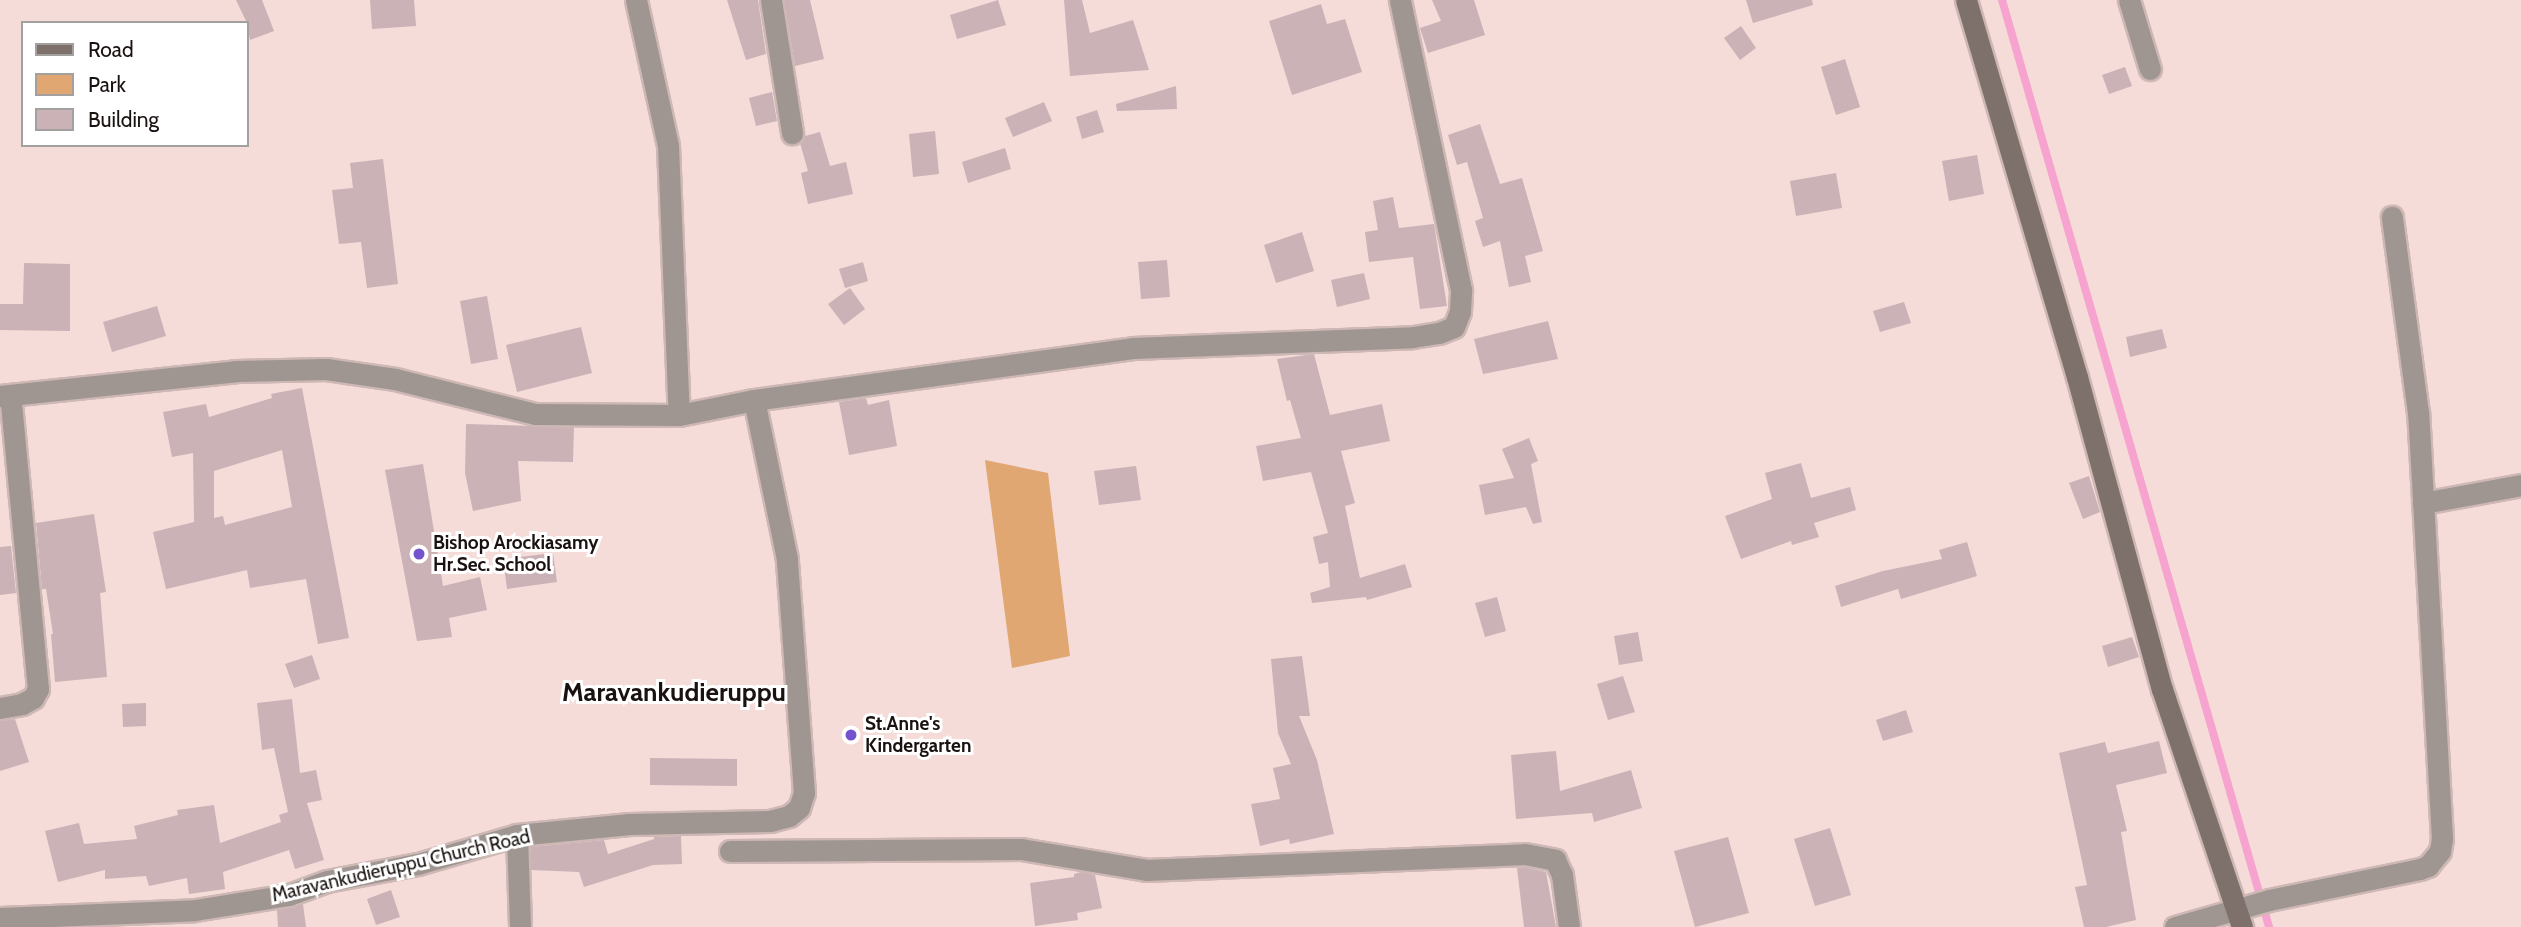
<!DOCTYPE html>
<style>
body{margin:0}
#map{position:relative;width:2521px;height:927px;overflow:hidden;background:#f5dcd9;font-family:Cabin,sans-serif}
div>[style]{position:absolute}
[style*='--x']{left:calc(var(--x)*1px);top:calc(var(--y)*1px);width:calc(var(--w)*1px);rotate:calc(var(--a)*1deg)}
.green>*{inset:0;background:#e1a772}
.stream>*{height:8px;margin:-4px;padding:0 4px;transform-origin:4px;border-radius:4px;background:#f7a3cf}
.building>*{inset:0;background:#cab2b6}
.roads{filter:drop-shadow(2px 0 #ceb8b5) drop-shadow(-2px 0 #ceb8b5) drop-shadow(0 2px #ceb8b5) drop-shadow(0 -2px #ceb8b5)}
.street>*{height:21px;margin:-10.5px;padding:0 10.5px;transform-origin:10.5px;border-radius:10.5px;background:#9f9591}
.secondary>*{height:21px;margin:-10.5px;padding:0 10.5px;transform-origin:10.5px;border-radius:10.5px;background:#7e706a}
.dots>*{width:19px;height:19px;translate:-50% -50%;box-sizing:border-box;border:4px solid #fff;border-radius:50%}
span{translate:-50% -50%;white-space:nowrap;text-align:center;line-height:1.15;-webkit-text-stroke:6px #fff;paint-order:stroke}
.poi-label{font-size:19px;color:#1a1211;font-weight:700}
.left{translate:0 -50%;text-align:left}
.street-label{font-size:19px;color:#1a1211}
.district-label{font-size:26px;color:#1a1211;font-weight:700}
.legend{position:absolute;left:21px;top:21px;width:228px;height:126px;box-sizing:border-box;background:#fff;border:2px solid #a3a0a0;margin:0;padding:9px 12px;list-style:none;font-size:21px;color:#1a1211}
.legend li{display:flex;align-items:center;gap:14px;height:35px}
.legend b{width:35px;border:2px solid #a3a0a0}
</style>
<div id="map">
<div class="green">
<i style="clip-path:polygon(985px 460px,1048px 473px,1070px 656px,1012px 668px)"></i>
</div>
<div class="stream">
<i style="--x:2002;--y:0;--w:965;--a:73.93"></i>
</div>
<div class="building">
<i style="clip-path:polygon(236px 0,262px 0,274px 31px,250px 40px,247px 23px)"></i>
<i style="clip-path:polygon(370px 0,414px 0,416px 26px,372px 29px)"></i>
<i style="clip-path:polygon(727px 0,758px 0,766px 54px,746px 60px)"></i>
<i style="clip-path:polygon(784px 0,810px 0,824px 59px,795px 66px)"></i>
<i style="clip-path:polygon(998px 0,1006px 25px,957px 39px,950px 15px)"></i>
<i style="clip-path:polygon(1064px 0,1082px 0,1090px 33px,1133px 20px,1149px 70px,1070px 76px)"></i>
<i style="clip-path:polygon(1432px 0,1474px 0,1485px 35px,1428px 53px,1420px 28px,1441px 21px)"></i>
<i style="clip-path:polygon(1746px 0,1812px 0,1813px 5px,1753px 23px)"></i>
<i style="clip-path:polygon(1321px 4px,1327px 24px,1345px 19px,1362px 72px,1292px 95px,1269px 21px)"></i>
<i style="clip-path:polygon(1741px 26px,1756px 48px,1740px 60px,1724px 38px)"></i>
<i style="clip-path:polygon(1845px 59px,1860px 107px,1836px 115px,1821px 67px)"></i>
<i style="clip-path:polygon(2125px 67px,2132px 86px,2109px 94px,2102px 75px)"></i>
<i style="clip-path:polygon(1176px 86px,1177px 109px,1117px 111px,1116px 104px)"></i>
<i style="clip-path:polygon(772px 92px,777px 121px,756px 126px,749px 98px)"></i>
<i style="clip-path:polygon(1044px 102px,1052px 121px,1013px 137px,1005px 118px)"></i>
<i style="clip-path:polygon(1097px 110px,1104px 132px,1082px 139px,1076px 117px)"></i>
<i style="clip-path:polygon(1480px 124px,1500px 184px,1522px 178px,1543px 251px,1525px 256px,1531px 282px,1509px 287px,1500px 241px,1483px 247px,1475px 221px,1483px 218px,1467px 162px,1457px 165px,1448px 135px)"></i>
<i style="clip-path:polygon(935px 131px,939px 174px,913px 177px,909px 134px)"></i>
<i style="clip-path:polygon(820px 132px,830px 166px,846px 162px,853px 194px,808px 204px,801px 173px,808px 171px,800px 143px,805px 136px)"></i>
<i style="clip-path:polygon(1005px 148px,1011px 169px,968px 183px,962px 162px)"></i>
<i style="clip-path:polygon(1977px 155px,1984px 194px,1949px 201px,1942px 161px)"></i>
<i style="clip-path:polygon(383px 159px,398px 284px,367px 288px,361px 242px,339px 244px,332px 190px,353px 188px,350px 163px)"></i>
<i style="clip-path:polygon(1836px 173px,1842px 208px,1796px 216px,1790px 181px)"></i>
<i style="clip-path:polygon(1393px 197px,1399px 228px,1434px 224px,1447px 306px,1420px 309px,1413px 257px,1369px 262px,1365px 232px,1378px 230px,1373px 201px)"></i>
<i style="clip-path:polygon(1302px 232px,1314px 271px,1276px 283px,1264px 245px)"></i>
<i style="clip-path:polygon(1167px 260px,1170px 297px,1141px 299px,1138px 262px)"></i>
<i style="clip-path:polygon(863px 262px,868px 281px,845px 288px,839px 269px)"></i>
<i style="clip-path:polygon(24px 263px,70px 264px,70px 331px,0 330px,0 304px,23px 304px)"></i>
<i style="clip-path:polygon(1364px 273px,1370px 299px,1337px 307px,1331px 280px)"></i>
<i style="clip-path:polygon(850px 288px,865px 309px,844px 325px,828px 304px)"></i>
<i style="clip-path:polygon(487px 296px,498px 359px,471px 364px,460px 301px)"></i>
<i style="clip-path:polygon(1904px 302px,1911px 323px,1880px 332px,1873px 311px)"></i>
<i style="clip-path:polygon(157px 306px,166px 336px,112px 352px,103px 322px)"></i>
<i style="clip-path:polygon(1548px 321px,1558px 359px,1483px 374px,1474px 339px)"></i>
<i style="clip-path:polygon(581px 327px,592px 373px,517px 392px,506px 345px)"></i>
<i style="clip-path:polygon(2162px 329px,2167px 348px,2130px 357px,2126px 337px)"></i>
<i style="clip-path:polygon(1314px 354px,1330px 415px,1382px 404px,1390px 441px,1341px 451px,1355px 503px,1345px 506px,1360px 578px,1405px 564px,1412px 587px,1367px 600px,1366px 597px,1312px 603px,1310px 593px,1330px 587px,1328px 562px,1319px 564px,1313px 537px,1328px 533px,1311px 472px,1263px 481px,1256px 446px,1301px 438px,1290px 400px,1287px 401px,1277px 359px)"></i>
<i style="clip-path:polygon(evenodd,302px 388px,349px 638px,318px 644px,306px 579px,250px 588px,247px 570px,166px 589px,153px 532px,194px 522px,193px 453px,172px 457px,163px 412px,206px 404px,209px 417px,272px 398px,271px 394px,302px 388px,282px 450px,292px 507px,225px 525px,223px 516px,214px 518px,214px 471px,282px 450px)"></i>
<i style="clip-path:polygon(866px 398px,868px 405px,889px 400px,897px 446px,849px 455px,839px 402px)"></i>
<i style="clip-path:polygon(466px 424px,574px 427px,573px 462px,518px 461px,521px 501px,473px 511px,465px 473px)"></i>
<i style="clip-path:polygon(1529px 438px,1538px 461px,1531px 464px,1542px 522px,1533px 524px,1526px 507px,1485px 515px,1479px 485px,1514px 478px,1502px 449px)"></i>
<i style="clip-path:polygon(1801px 463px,1811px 498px,1850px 487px,1856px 510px,1814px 523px,1819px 537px,1792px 545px,1791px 541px,1741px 559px,1725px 516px,1772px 499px,1765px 473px)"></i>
<i style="clip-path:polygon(423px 464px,443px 586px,480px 577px,487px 610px,449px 618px,452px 637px,417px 641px,385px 470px)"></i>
<i style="clip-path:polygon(1136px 466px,1141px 500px,1099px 505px,1094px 471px)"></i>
<i style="clip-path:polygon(2089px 476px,2100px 512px,2083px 519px,2069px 483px)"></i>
<i style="clip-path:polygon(94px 514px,106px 592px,100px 593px,107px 677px,55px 682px,51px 634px,53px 634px,46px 589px,42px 589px,36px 523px)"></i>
<i style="clip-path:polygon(1967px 542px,1977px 576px,1901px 599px,1898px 589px,1841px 607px,1835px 586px,1883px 571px,1942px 559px,1939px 550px)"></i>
<i style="clip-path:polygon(11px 546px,16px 593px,0 595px,0 547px)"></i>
<i style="clip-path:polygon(553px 553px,557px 582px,507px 589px,503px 559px)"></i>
<i style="clip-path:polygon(1497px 597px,1506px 631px,1485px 637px,1475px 603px)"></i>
<i style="clip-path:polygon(1638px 632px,1643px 661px,1619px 665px,1614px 636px)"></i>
<i style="clip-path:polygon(2132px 637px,2139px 657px,2108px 667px,2102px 646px)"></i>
<i style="clip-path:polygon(312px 655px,320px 679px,294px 688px,285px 664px)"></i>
<i style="clip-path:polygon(1302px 656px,1310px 716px,1299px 716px,1317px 760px,1334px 834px,1290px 844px,1289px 839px,1260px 846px,1251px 804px,1280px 799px,1273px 768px,1291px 764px,1278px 733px,1271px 659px)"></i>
<i style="clip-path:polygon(1623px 676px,1635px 712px,1608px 720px,1597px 684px)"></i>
<i style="clip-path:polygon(292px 699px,300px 773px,316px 770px,322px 800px,307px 803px,324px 860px,295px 869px,289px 850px,223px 872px,225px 889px,189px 894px,187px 878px,149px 886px,146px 876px,105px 879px,105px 870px,58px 882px,45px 831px,79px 823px,84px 844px,137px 839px,134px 826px,178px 815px,177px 810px,214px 805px,220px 843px,281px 822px,279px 815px,288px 812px,274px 748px,262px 750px,257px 703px)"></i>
<i style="clip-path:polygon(146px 703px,146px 726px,123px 727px,122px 704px)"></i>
<i style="clip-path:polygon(1906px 710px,1913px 732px,1883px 741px,1876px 720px)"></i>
<i style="clip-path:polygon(15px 719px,29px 762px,0 771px,0 721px)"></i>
<i style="clip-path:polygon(2159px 741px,2167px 773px,2116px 785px,2127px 831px,2121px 832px,2136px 920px,2106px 927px,2084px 927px,2075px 887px,2087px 885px,2059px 753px,2105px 742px,2108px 753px)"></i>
<i style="clip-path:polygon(1556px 751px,1560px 791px,1631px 770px,1642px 808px,1594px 822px,1592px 813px,1516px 819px,1511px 755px)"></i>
<i style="clip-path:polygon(650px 758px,737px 759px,737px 786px,650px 785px)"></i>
<i style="clip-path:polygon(1830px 828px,1851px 895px,1815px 906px,1794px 839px)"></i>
<i style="clip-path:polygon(681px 836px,682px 864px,653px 865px,584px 887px,579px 872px,531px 870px,531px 847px,604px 840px,608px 854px,654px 839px,654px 837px)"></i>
<i style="clip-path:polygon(1728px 837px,1749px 913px,1695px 927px,1674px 851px)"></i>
<i style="clip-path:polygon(1524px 867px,1546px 872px,1556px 927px,1524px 927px,1517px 868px)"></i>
<i style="clip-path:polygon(1081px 872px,1095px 875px,1102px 908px,1077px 913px,1078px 920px,1035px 926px,1030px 883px,1074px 877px,1074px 874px)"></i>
<i style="clip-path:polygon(391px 890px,400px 917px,376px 925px,367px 899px)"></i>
<i style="clip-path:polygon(303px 904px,306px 927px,278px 927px,277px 910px)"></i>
</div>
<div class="roads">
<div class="street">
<i style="--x:636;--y:0;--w:149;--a:77.6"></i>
<i style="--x:668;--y:146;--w:269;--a:87.7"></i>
<i style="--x:771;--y:0;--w:135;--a:81"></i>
<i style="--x:2129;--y:0;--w:72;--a:73.1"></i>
<i style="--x:0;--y:396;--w:237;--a:-6"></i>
<i style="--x:236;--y:371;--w:90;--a:-1.3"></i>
<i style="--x:326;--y:369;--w:70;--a:8.2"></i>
<i style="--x:395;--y:379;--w:144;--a:14"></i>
<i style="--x:535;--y:414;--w:144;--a:0.4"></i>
<i style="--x:679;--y:415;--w:76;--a:-11.3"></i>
<i style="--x:754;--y:400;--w:383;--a:-7.8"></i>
<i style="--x:1133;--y:348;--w:280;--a:-2.2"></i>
<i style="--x:1413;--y:337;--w:26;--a:-9"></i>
<i style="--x:1439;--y:333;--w:16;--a:-22"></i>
<i style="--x:1454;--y:327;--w:17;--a:-69"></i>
<i style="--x:1460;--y:311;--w:21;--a:-87"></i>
<i style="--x:1461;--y:290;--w:296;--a:-101.9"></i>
<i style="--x:2423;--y:503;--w:100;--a:-10.4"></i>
<i style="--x:0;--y:708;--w:22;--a:-10"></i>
<i style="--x:22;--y:704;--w:13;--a:-29"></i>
<i style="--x:33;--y:698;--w:10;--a:-61"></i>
<i style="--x:38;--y:689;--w:295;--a:-95.4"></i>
<i style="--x:517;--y:835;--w:92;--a:88.1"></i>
<i style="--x:730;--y:851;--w:291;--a:-0.4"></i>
<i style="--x:1021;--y:849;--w:127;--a:9.5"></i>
<i style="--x:1146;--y:870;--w:379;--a:-2.4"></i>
<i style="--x:1525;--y:854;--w:31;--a:11"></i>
<i style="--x:1555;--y:860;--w:17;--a:65"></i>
<i style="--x:1562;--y:875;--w:52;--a:82.3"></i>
<i style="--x:0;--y:918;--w:195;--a:-2.3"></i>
<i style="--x:195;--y:910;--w:95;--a:-9.1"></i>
<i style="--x:289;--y:895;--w:40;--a:-20.2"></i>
<i style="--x:327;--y:881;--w:93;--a:-10.6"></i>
<i style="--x:418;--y:864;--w:103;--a:-16.3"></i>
<i style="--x:517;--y:835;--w:113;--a:-5.6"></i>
<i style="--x:629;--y:824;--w:141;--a:-1.2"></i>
<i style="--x:770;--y:821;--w:20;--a:-15"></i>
<i style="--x:789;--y:816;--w:13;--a:-39"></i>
<i style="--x:799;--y:808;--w:16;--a:-72"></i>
<i style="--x:804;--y:793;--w:235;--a:-94.2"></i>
<i style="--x:787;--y:559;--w:162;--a:-101.7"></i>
<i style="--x:2175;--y:927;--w:98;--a:-16"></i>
<i style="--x:2269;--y:900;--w:154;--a:-11.6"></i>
<i style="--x:2420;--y:869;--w:9;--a:-21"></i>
<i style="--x:2428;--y:866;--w:19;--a:-51"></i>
<i style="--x:2440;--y:851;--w:12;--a:-81"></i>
<i style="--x:2442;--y:839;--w:427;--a:-93.2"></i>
<i style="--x:2418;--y:413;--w:198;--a:-97.6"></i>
</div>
<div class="secondary">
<i style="--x:1966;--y:0;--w:393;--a:73.6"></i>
<i style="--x:2077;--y:377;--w:323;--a:74.8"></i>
<i style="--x:2162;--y:689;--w:251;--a:71.4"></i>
</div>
</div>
<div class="dots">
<i style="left:419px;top:554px;background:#7354ce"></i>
<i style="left:851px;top:735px;background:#7354ce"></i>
</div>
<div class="poi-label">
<span class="left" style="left:433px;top:554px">Bishop Arockiasamy<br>Hr.Sec. School</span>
<span class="left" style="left:865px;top:735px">St.Anne's<br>Kindergarten</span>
</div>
<div class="street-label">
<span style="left:401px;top:866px;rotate:-13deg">Maravankudieruppu Church Road</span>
</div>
<div class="district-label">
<span style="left:674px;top:693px">Maravankudieruppu</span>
</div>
<ul class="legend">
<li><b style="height:9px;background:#7e706a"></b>Road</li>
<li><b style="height:19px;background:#e1a772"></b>Park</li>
<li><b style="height:19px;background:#cab2b6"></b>Building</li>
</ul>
</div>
